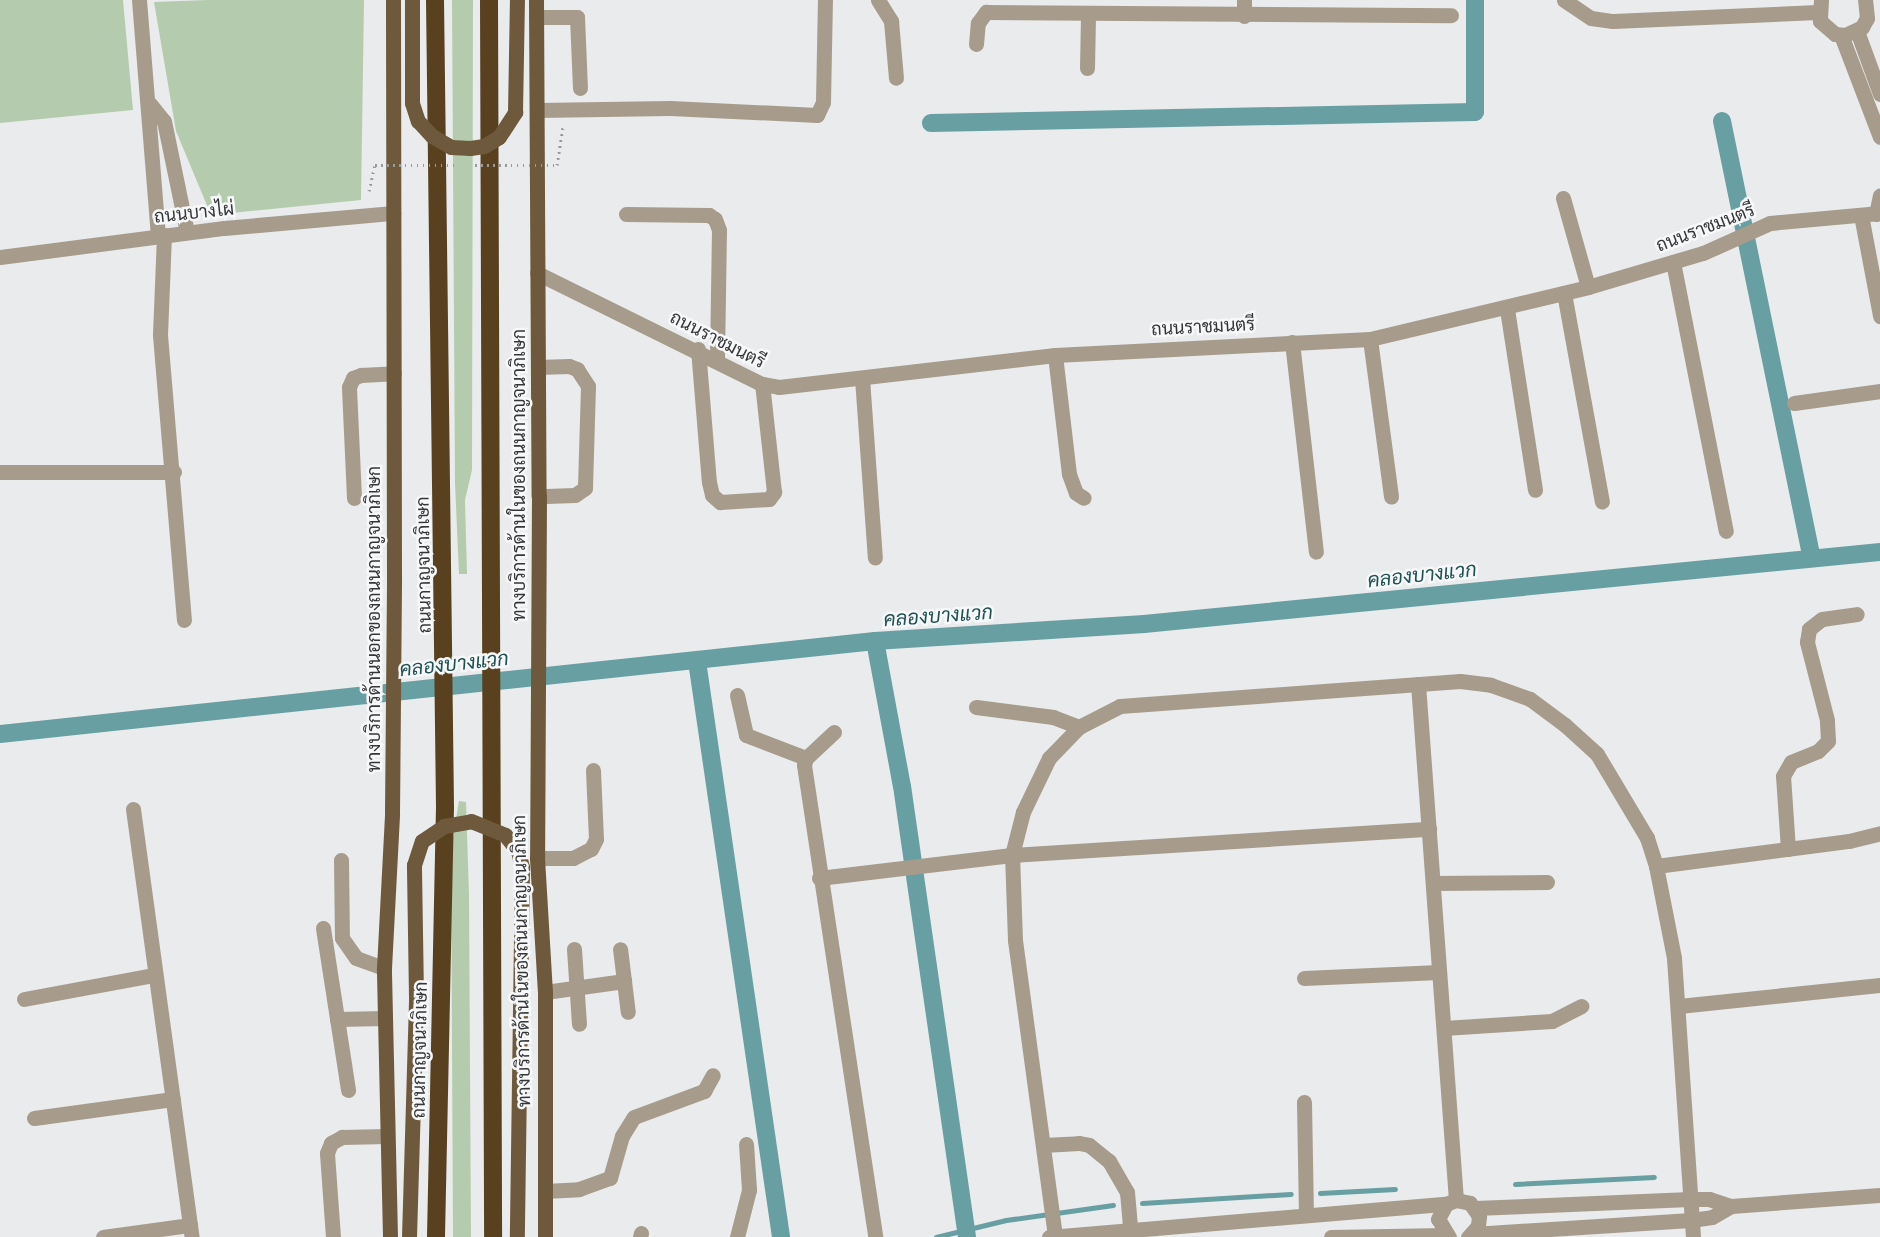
<!DOCTYPE html>
<meta charset="utf-8">
<style>
body{margin:0}
#map{position:relative;width:1880px;height:1237px;overflow:hidden;background:#e9ebed;font-family:Ubuntu,Sarabun,sans-serif}
div>[style]{position:absolute}
[style*='--x']{left:calc(var(--x)*1px);top:calc(var(--y)*1px);width:calc(var(--w)*1px);rotate:calc(var(--a)*1deg)}
.green>*{inset:0;background:#b4ccad}
.stream>*{height:5px;margin:-2.5px;padding:0 2.5px;transform-origin:2.5px;border-radius:2.5px;background:#679fa2}
.canal>*{height:18px;margin:-9px;padding:0 9px;transform-origin:9px;border-radius:9px;background:#679fa2}
.path>*{height:3px;margin-top:-1.5px;transform-origin:0;background:repeating-linear-gradient(90deg,#999a9c 0 1.5px,transparent 0 6px)}
.minor>*{height:15px;margin:-7.5px;padding:0 7.5px;transform-origin:7.5px;border-radius:7.5px;background:#a79b8b}
.major>*{height:15px;margin:-7.5px;padding:0 7.5px;transform-origin:7.5px;border-radius:7.5px;background:#6e593d}
.highway>*{height:18px;margin:-9px;padding:0 9px;transform-origin:9px;border-radius:9px;background:#594120}
.path-bridge>*{height:3px;margin-top:-1.5px;transform-origin:0;background:repeating-linear-gradient(90deg,#999a9c 0 1.5px,transparent 0 6px)}
.major-bridge>*{height:15px;margin:-7.5px;padding:0 7.5px;transform-origin:7.5px;border-radius:7.5px;background:#6e593d}
span{translate:-50% -50%;white-space:nowrap;text-align:center;line-height:1.15;-webkit-text-stroke:5px #f7f8fa;paint-order:stroke}
.street-label{font-size:18px;color:#363637}
.water-label{font-size:20px;color:#1f5153;font-style:italic}
</style>
<div id="map">
<div class="green">
<i style="clip-path:polygon(0 0,123px 0,133px 110px,0 123px)"></i>
<i style="clip-path:polygon(208px 0,364px 0,361px 200px,211px 215px,176px 131px,154px 2px)"></i>
<i style="clip-path:polygon(452px 0,473px 0,472px 470px,465px 500px,467px 574px,459px 574px,455px 483px)"></i>
<i style="clip-path:polygon(459px 801px,466px 802px,469px 895px,471px 1237px,453px 1237px,451px 849px)"></i>
</div>
<div class="stream">
<i style="--x:1515;--y:1184;--w:139;--a:-2.9"></i>
<i style="--x:1320;--y:1193;--w:75;--a:-3.1"></i>
<i style="--x:1142;--y:1203;--w:149;--a:-3.5"></i>
<i style="--x:936;--y:1237;--w:72;--a:-13.7"></i>
<i style="--x:1006;--y:1220;--w:108;--a:-8"></i>
</div>
<div class="canal">
<i style="--x:1722;--y:121;--w:446;--a:78.4"></i>
<i style="--x:931;--y:123;--w:544;--a:-1.16"></i>
<i style="--x:1475;--y:112;--w:112;--a:-90"></i>
<i style="--x:875;--y:641;--w:147;--a:79.5"></i>
<i style="--x:902;--y:786;--w:456;--a:81.8"></i>
<i style="--x:697;--y:661;--w:582;--a:81.7"></i>
<i style="--x:0;--y:734;--w:880;--a:-6.07"></i>
<i style="--x:875;--y:641;--w:270;--a:-3.6"></i>
<i style="--x:1144;--y:624;--w:740;--a:-5.59"></i>
</div>
<div class="path">
<i style="--x:557;--y:165;--w:39;--a:-81"></i>
<i style="--x:369;--y:191;--w:27;--a:-77"></i>
</div>
<div class="minor">
<i style="--x:139;--y:0;--w:237;--a:85.4"></i>
<i style="--x:878;--y:0;--w:25;--a:58"></i>
<i style="--x:891;--y:21;--w:57;--a:85"></i>
<i style="--x:1564;--y:0;--w:32;--a:34"></i>
<i style="--x:1591;--y:18;--w:22;--a:8"></i>
<i style="--x:1613;--y:21;--w:205;--a:-2.5"></i>
<i style="--x:1821;--y:0;--w:21;--a:93"></i>
<i style="--x:1820;--y:21;--w:20;--a:41"></i>
<i style="--x:1835;--y:34;--w:10;--a:6"></i>
<i style="--x:1845;--y:35;--w:19;--a:-25"></i>
<i style="--x:1862;--y:27;--w:10;--a:-61"></i>
<i style="--x:1867;--y:18;--w:18;--a:-96"></i>
<i style="--x:1244;--y:16;--w:16;--a:-90"></i>
<i style="--x:536;--y:17;--w:41;--a:0"></i>
<i style="--x:577;--y:17;--w:71;--a:87.6"></i>
<i style="--x:1857;--y:31;--w:67;--a:69.9"></i>
<i style="--x:1841;--y:35;--w:109;--a:69.1"></i>
<i style="--x:976;--y:44;--w:21;--a:-85"></i>
<i style="--x:978;--y:23;--w:14;--a:-54"></i>
<i style="--x:986;--y:12;--w:465;--a:0.4"></i>
<i style="--x:1087;--y:68;--w:53;--a:-88.9"></i>
<i style="--x:150;--y:104;--w:22;--a:51"></i>
<i style="--x:164;--y:121;--w:113;--a:78.3"></i>
<i style="--x:537;--y:110;--w:133;--a:-0.9"></i>
<i style="--x:670;--y:108;--w:147;--a:2.7"></i>
<i style="--x:817;--y:115;--w:14;--a:-65"></i>
<i style="--x:823;--y:102;--w:102;--a:-88.9"></i>
<i style="--x:1563;--y:198;--w:92;--a:74.3"></i>
<i style="--x:626;--y:214;--w:83;--a:0.7"></i>
<i style="--x:709;--y:215;--w:7;--a:34"></i>
<i style="--x:715;--y:219;--w:12;--a:70"></i>
<i style="--x:719;--y:230;--w:129;--a:90.9"></i>
<i style="--x:1876;--y:214;--w:19;--a:-78"></i>
<i style="--x:1861;--y:215;--w:103;--a:79.3"></i>
<i style="--x:164;--y:235;--w:100;--a:92.3"></i>
<i style="--x:160;--y:335;--w:286;--a:85.2"></i>
<i style="--x:0;--y:257;--w:226;--a:-7.4"></i>
<i style="--x:224;--y:228;--w:170;--a:-5.1"></i>
<i style="--x:1673;--y:262;--w:274;--a:78.9"></i>
<i style="--x:537;--y:273;--w:251;--a:26.3"></i>
<i style="--x:762;--y:384;--w:17;--a:10"></i>
<i style="--x:779;--y:387;--w:278;--a:-6.6"></i>
<i style="--x:1055;--y:355;--w:315;--a:-2.9"></i>
<i style="--x:1370;--y:339;--w:224;--a:-13.4"></i>
<i style="--x:1588;--y:287;--w:120;--a:-16.5"></i>
<i style="--x:1703;--y:253;--w:73;--a:-24.1"></i>
<i style="--x:1770;--y:223;--w:110;--a:-5.2"></i>
<i style="--x:1564;--y:293;--w:212;--a:79.7"></i>
<i style="--x:1507;--y:309;--w:183;--a:81.2"></i>
<i style="--x:1370;--y:339;--w:159;--a:82.4"></i>
<i style="--x:1292;--y:342;--w:211;--a:83.5"></i>
<i style="--x:698;--y:349;--w:133;--a:85.3"></i>
<i style="--x:709;--y:482;--w:13;--a:77"></i>
<i style="--x:712;--y:495;--w:11;--a:41"></i>
<i style="--x:720;--y:502;--w:49;--a:-3.5"></i>
<i style="--x:769;--y:499;--w:9;--a:-54"></i>
<i style="--x:774;--y:492;--w:109;--a:-96.3"></i>
<i style="--x:1055;--y:355;--w:120;--a:83.3"></i>
<i style="--x:1069;--y:474;--w:20;--a:70"></i>
<i style="--x:1076;--y:493;--w:9;--a:32"></i>
<i style="--x:538;--y:367;--w:31;--a:-2"></i>
<i style="--x:569;--y:366;--w:9;--a:21"></i>
<i style="--x:577;--y:369;--w:20;--a:57"></i>
<i style="--x:588;--y:386;--w:102;--a:91.7"></i>
<i style="--x:585;--y:488;--w:12;--a:145"></i>
<i style="--x:575;--y:495;--w:36;--a:178"></i>
<i style="--x:862;--y:378;--w:180;--a:85.9"></i>
<i style="--x:1794;--y:403;--w:87;--a:-7.9"></i>
<i style="--x:0;--y:472;--w:174;--a:0"></i>
<i style="--x:354;--y:498;--w:111;--a:-92.6"></i>
<i style="--x:349;--y:387;--w:10;--a:-66"></i>
<i style="--x:353;--y:378;--w:9;--a:-21"></i>
<i style="--x:361;--y:375;--w:33;--a:-3"></i>
<i style="--x:1418;--y:684;--w:517;--a:85.79"></i>
<i style="--x:737;--y:695;--w:41;--a:77.3"></i>
<i style="--x:746;--y:735;--w:64;--a:21"></i>
<i style="--x:976;--y:707;--w:78;--a:7.4"></i>
<i style="--x:1053;--y:717;--w:28;--a:21"></i>
<i style="--x:834;--y:732;--w:38;--a:137"></i>
<i style="--x:806;--y:758;--w:7;--a:106"></i>
<i style="--x:804;--y:765;--w:477;--a:81.4"></i>
<i style="--x:133;--y:809;--w:432;--a:82.2"></i>
<i style="--x:1788;--y:849;--w:73;--a:-93.9"></i>
<i style="--x:1783;--y:776;--w:16;--a:-60"></i>
<i style="--x:1791;--y:762;--w:29;--a:-22"></i>
<i style="--x:1818;--y:751;--w:14;--a:-45"></i>
<i style="--x:1828;--y:741;--w:21;--a:-93"></i>
<i style="--x:1827;--y:720;--w:81;--a:-104.4"></i>
<i style="--x:1807;--y:642;--w:13;--a:-81"></i>
<i style="--x:1809;--y:629;--w:16;--a:-38"></i>
<i style="--x:1822;--y:619;--w:35;--a:-8"></i>
<i style="--x:537;--y:858;--w:36;--a:0"></i>
<i style="--x:573;--y:858;--w:20;--a:-27"></i>
<i style="--x:591;--y:849;--w:11;--a:-63"></i>
<i style="--x:596;--y:839;--w:69;--a:-92.5"></i>
<i style="--x:341;--y:860;--w:78;--a:89.3"></i>
<i style="--x:342;--y:938;--w:24;--a:55"></i>
<i style="--x:356;--y:958;--w:30;--a:20"></i>
<i style="--x:1656;--y:866;--w:195;--a:-7.4"></i>
<i style="--x:1849;--y:841;--w:32;--a:-14"></i>
<i style="--x:819;--y:878;--w:194;--a:-6.8"></i>
<i style="--x:1012;--y:855;--w:418;--a:-3.6"></i>
<i style="--x:1433;--y:883;--w:114;--a:-0.5"></i>
<i style="--x:323;--y:928;--w:164;--a:81.2"></i>
<i style="--x:574;--y:949;--w:75;--a:86.2"></i>
<i style="--x:1304;--y:978;--w:135;--a:-2.5"></i>
<i style="--x:624;--y:981;--w:31;--a:83"></i>
<i style="--x:545;--y:992;--w:80;--a:-7.9"></i>
<i style="--x:624;--y:981;--w:32;--a:-97"></i>
<i style="--x:24;--y:999;--w:131;--a:-10.5"></i>
<i style="--x:1679;--y:1006;--w:202;--a:-6"></i>
<i style="--x:337;--y:1019;--w:48;--a:-1.2"></i>
<i style="--x:1444;--y:1028;--w:108;--a:-3.7"></i>
<i style="--x:1552;--y:1021;--w:33;--a:-27"></i>
<i style="--x:1304;--y:1102;--w:113;--a:89"></i>
<i style="--x:34;--y:1118;--w:140;--a:-7.8"></i>
<i style="--x:1043;--y:1145;--w:36;--a:-3"></i>
<i style="--x:1079;--y:1143;--w:10;--a:11"></i>
<i style="--x:1089;--y:1145;--w:26;--a:39"></i>
<i style="--x:1109;--y:1161;--w:36;--a:60"></i>
<i style="--x:1127;--y:1192;--w:36;--a:85"></i>
<i style="--x:545;--y:1191;--w:34;--a:-3"></i>
<i style="--x:579;--y:1189;--w:33;--a:-20"></i>
<i style="--x:610;--y:1178;--w:44;--a:-74.1"></i>
<i style="--x:622;--y:1136;--w:22;--a:-58"></i>
<i style="--x:634;--y:1117;--w:75;--a:-20.4"></i>
<i style="--x:704;--y:1091;--w:18;--a:-61"></i>
<i style="--x:1475;--y:1208;--w:215;--a:-2.4"></i>
<i style="--x:1690;--y:1199;--w:19;--a:0"></i>
<i style="--x:1709;--y:1199;--w:23;--a:18"></i>
<i style="--x:1731;--y:1206;--w:149;--a:-4.2"></i>
<i style="--x:1473;--y:1234;--w:218;--a:-3.7"></i>
<i style="--x:1691;--y:1220;--w:21;--a:-8"></i>
<i style="--x:1712;--y:1217;--w:22;--a:-30"></i>
<i style="--x:1055;--y:1236;--w:299;--a:-97.7"></i>
<i style="--x:1015;--y:940;--w:85;--a:-92"></i>
<i style="--x:1012;--y:855;--w:44;--a:-75.7"></i>
<i style="--x:1023;--y:812;--w:60;--a:-64.3"></i>
<i style="--x:1049;--y:758;--w:43;--a:-45.9"></i>
<i style="--x:1079;--y:727;--w:46;--a:-27.1"></i>
<i style="--x:1120;--y:706;--w:341;--a:-4.2"></i>
<i style="--x:1460;--y:681;--w:31;--a:7"></i>
<i style="--x:1491;--y:685;--w:41;--a:19.7"></i>
<i style="--x:1530;--y:699;--w:44;--a:36.6"></i>
<i style="--x:1565;--y:725;--w:43;--a:42.2"></i>
<i style="--x:1597;--y:754;--w:98;--a:59.2"></i>
<i style="--x:1647;--y:838;--w:29;--a:72"></i>
<i style="--x:1656;--y:866;--w:94;--a:78.9"></i>
<i style="--x:1674;--y:958;--w:280;--a:86.1"></i>
<i style="--x:103;--y:1237;--w:88;--a:-7.9"></i>
<i style="--x:333;--y:1237;--w:84;--a:-94.1"></i>
<i style="--x:327;--y:1153;--w:11;--a:-68"></i>
<i style="--x:331;--y:1143;--w:13;--a:-29"></i>
<i style="--x:342;--y:1137;--w:45;--a:-1.3"></i>
<i style="--x:640;--y:1237;--w:4;--a:-76"></i>
<i style="--x:737;--y:1237;--w:49;--a:-75.7"></i>
<i style="--x:749;--y:1190;--w:46;--a:-93.7"></i>
<i style="--x:1049;--y:1237;--w:398;--a:-4.8"></i>
<i style="--x:1331;--y:1237;--w:114;--a:-1"></i>
<i style="--x:1449;--y:1237;--w:21;--a:-121"></i>
<i style="--x:1438;--y:1219;--w:17;--a:-62"></i>
<i style="--x:1446;--y:1204;--w:11;--a:-22"></i>
<i style="--x:1456;--y:1200;--w:14;--a:12"></i>
<i style="--x:1470;--y:1203;--w:16;--a:55"></i>
<i style="--x:1479;--y:1216;--w:10;--a:96"></i>
<i style="--x:1478;--y:1226;--w:15;--a:132"></i>
</div>
<div class="major">
<i style="--x:536;--y:0;--w:496;--a:89.7"></i>
<i style="--x:539;--y:496;--w:362;--a:90.3"></i>
<i style="--x:537;--y:858;--w:134;--a:86.6"></i>
<i style="--x:545;--y:992;--w:245;--a:90"></i>
<i style="--x:390;--y:1237;--w:269;--a:-91.3"></i>
<i style="--x:384;--y:968;--w:155;--a:-87"></i>
<i style="--x:392;--y:813;--w:235;--a:-89.5"></i>
<i style="--x:394;--y:578;--w:578;--a:-90.1"></i>
</div>
<div class="highway">
<i style="--x:435;--y:0;--w:807;--a:89.29"></i>
<i style="--x:445;--y:807;--w:430;--a:91.2"></i>
<i style="--x:489;--y:0;--w:1237;--a:89.81"></i>
</div>
<div class="path-bridge">
<i style="--x:375;--y:165;--w:79;--a:0"></i>
<i style="--x:475;--y:165;--w:82;--a:0"></i>
</div>
<div class="major-bridge">
<i style="--x:412;--y:0;--w:103;--a:90"></i>
<i style="--x:412;--y:103;--w:19;--a:72"></i>
<i style="--x:418;--y:121;--w:21;--a:47"></i>
<i style="--x:432;--y:136;--w:22;--a:30"></i>
<i style="--x:451;--y:147;--w:19;--a:3"></i>
<i style="--x:470;--y:148;--w:14;--a:-8"></i>
<i style="--x:484;--y:146;--w:17;--a:-31"></i>
<i style="--x:499;--y:137;--w:30;--a:-57"></i>
<i style="--x:515;--y:112;--w:112;--a:-89"></i>
<i style="--x:409;--y:1237;--w:241;--a:-88.3"></i>
<i style="--x:416;--y:996;--w:131;--a:-90.9"></i>
<i style="--x:414;--y:865;--w:25;--a:-72"></i>
<i style="--x:422;--y:841;--w:27;--a:-34"></i>
<i style="--x:444;--y:826;--w:27;--a:-10"></i>
<i style="--x:471;--y:821;--w:37;--a:22"></i>
<i style="--x:505;--y:835;--w:21;--a:51"></i>
<i style="--x:518;--y:851;--w:16;--a:76"></i>
<i style="--x:522;--y:867;--w:370;--a:90.8"></i>
</div>
<div class="street-label">
<span style="left:194px;top:212px;rotate:-6deg">ถนนบางไผ่</span>
<span style="left:1705px;top:227px;rotate:-21deg">ถนนราชมนตรี</span>
<span style="left:1203px;top:326px;rotate:-3deg">ถนนราชมนตรี</span>
<span style="left:718px;top:339px;rotate:27deg">ถนนราชมนตรี</span>
<span style="left:518px;top:475px;rotate:-90deg">ทางบริการด้านในของถนนกาญจนาภิเษก</span>
<span style="left:423px;top:565px;rotate:-91deg">ถนนกาญจนาภิเษก</span>
<span style="left:373px;top:619px;rotate:-90deg">ทางบริการด้านนอกของถนนกาญจนาภิเษก</span>
<span style="left:521px;top:961px;rotate:-91deg">ทางบริการด้านในของถนนกาญจนาภิเษก</span>
<span style="left:419px;top:1050px;rotate:-89deg">ถนนกาญจนาภิเษก</span>
</div>
<div class="water-label">
<span style="left:1422px;top:574px;rotate:-6deg">คลองบางแวก</span>
<span style="left:938px;top:615px;rotate:-4deg">คลองบางแวก</span>
<span style="left:454px;top:663px;rotate:-6deg">คลองบางแวก</span>
</div>
</div>
